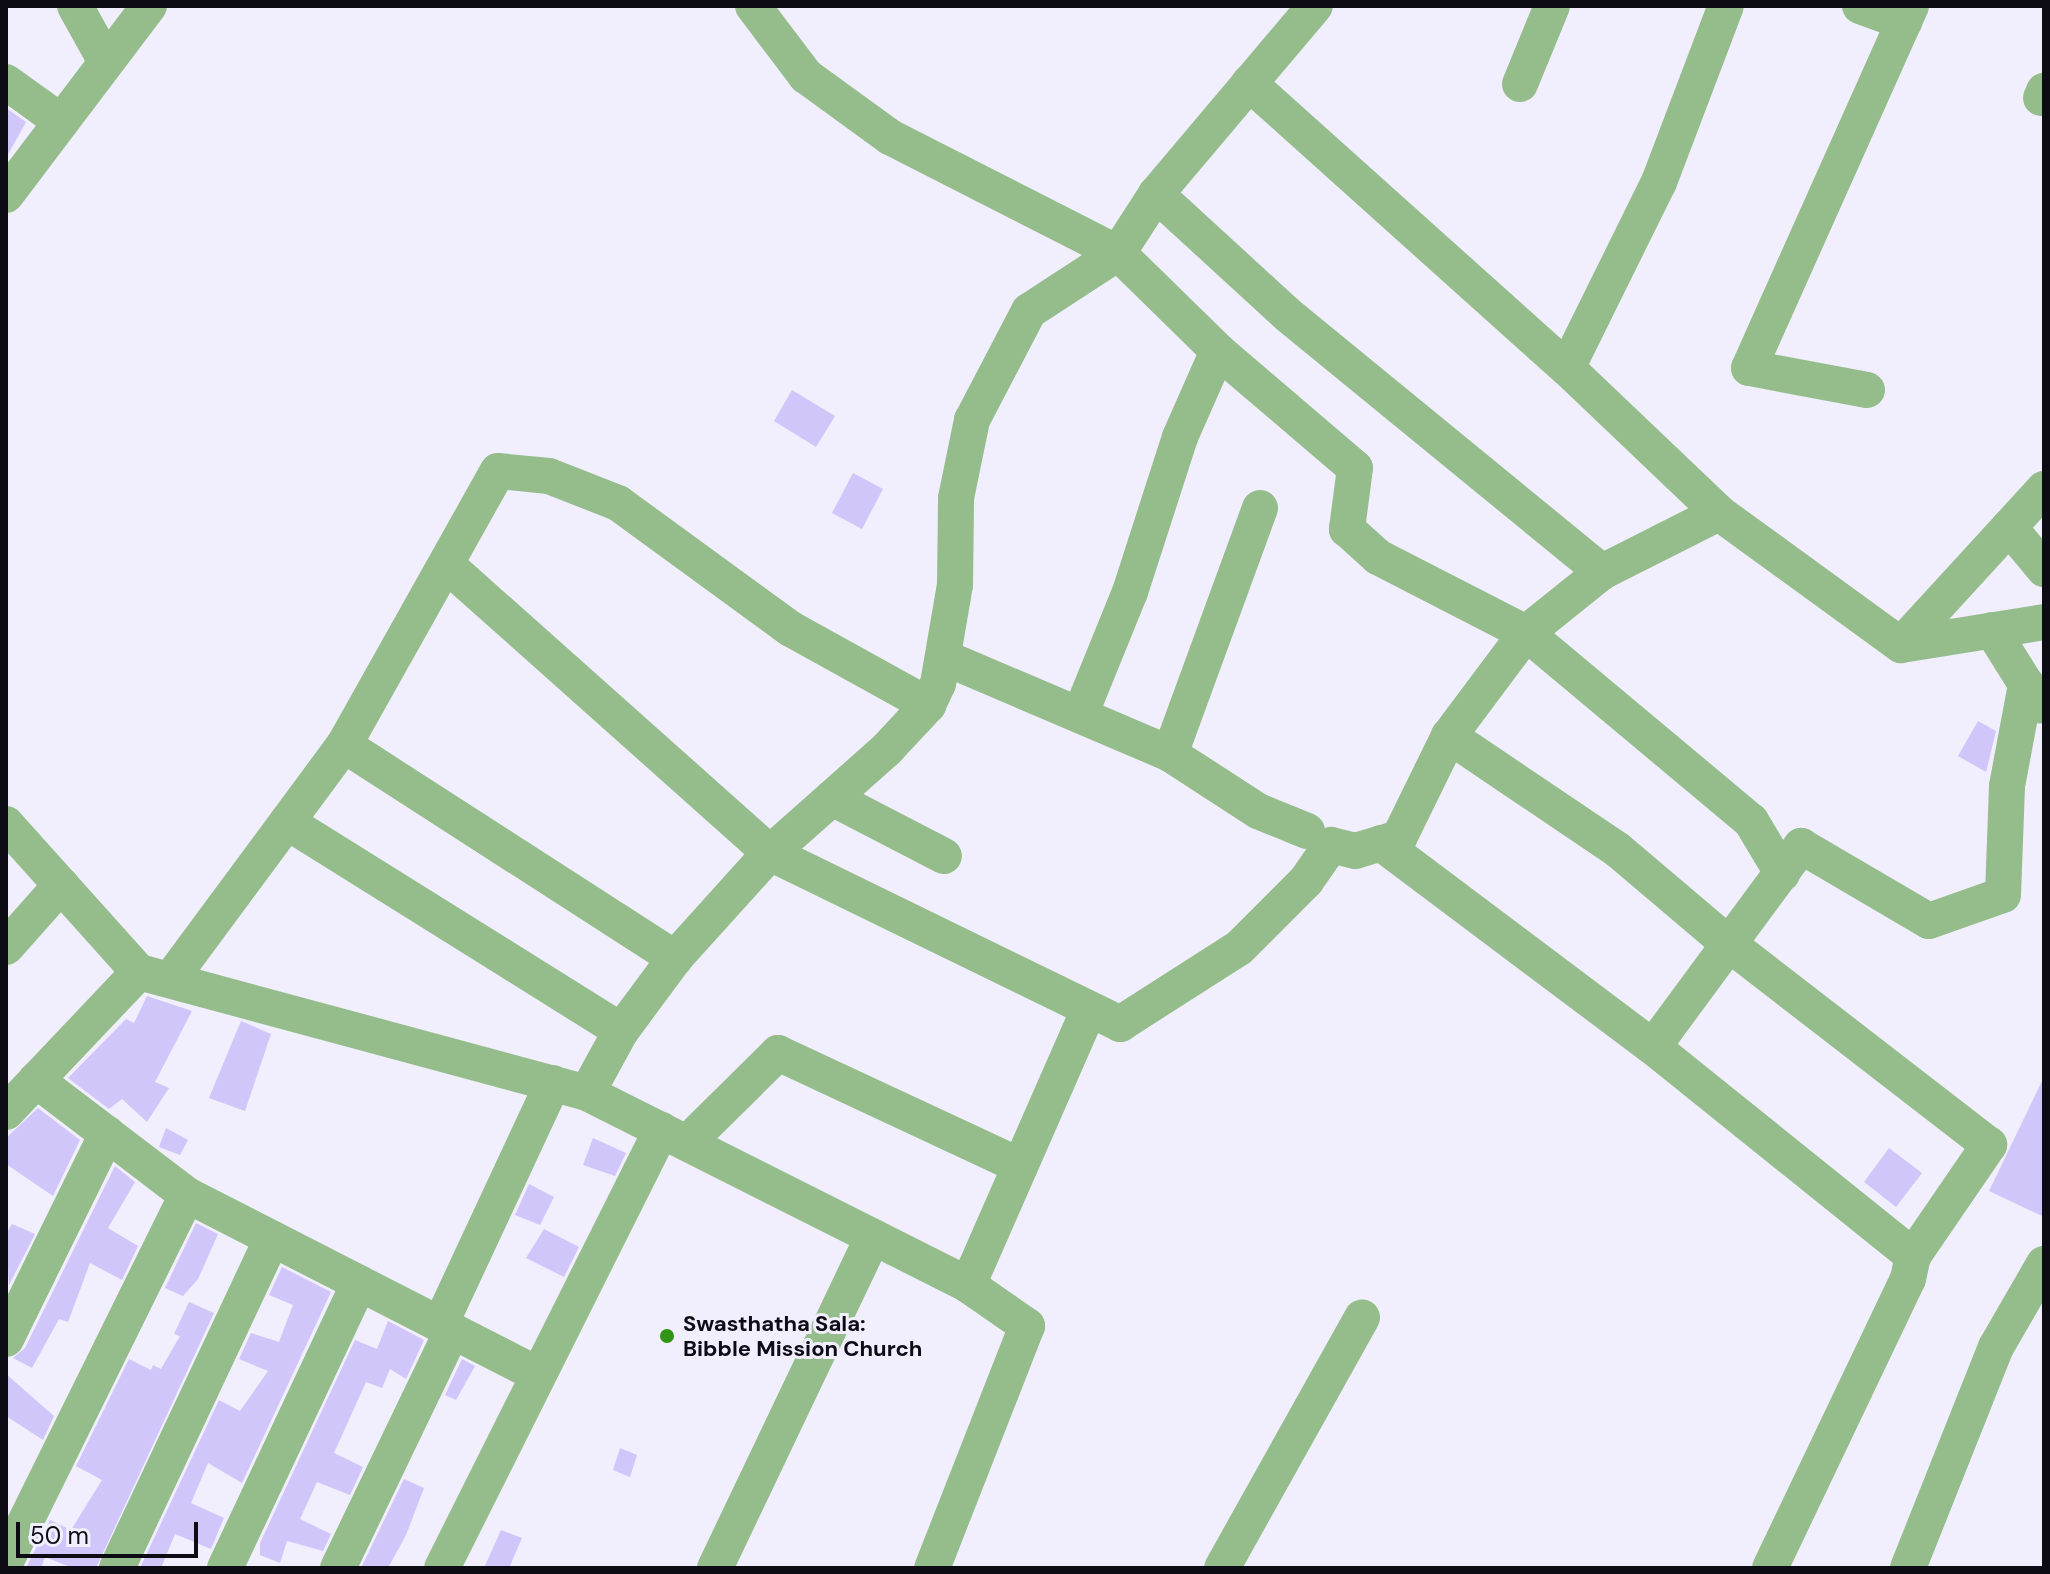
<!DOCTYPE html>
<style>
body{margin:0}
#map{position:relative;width:2050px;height:1574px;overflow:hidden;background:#f1eefd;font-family:"DM Sans",sans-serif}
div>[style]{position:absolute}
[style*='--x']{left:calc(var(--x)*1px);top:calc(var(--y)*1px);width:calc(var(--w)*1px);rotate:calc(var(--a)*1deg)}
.building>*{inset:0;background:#d1c6fa}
.minor>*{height:36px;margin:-18px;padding:0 18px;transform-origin:18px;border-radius:18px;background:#95bd8c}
.dots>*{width:22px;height:22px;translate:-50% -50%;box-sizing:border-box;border:4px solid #f1eefd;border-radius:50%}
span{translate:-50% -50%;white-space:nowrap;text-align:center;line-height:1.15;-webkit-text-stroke:6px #f1eefd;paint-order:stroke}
.poi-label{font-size:22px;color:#0d0b13;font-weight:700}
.left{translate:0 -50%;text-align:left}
.frame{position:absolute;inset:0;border:8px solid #0d0b13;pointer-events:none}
.scale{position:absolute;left:16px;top:1522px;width:182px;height:36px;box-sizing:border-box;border:4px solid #0d0b13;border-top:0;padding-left:10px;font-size:24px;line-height:28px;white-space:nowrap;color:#0d0b13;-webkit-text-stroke:6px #f1eefd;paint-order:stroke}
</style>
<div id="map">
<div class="building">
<i style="clip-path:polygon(6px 108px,26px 122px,6px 158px)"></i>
<i style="clip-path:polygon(792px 390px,835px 416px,816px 447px,774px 421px)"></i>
<i style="clip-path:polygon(853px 473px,883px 489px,862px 529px,832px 513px)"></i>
<i style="clip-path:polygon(1978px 721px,1996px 731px,1986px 772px,1958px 756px)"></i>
<i style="clip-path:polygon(147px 996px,192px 1011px,155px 1082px,169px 1088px,147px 1122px,122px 1099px,109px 1109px,68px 1078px,126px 1019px,134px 1023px)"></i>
<i style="clip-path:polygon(241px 1021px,271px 1034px,245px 1111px,209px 1098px)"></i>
<i style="clip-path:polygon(2044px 1077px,2044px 1217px,1989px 1191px)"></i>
<i style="clip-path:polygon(38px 1108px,80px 1140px,53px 1196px,6px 1164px,6px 1138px)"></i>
<i style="clip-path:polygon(166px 1128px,188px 1140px,180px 1155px,159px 1147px)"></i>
<i style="clip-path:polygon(593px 1138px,626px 1153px,615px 1176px,583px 1165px)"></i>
<i style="clip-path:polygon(1889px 1148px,1922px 1173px,1896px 1207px,1864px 1182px)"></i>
<i style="clip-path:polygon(115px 1166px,135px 1182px,108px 1228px,138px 1246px,122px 1280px,90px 1263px,68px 1322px,59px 1319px,32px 1368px,13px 1358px,25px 1348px)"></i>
<i style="clip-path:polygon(529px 1184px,554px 1197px,540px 1225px,515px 1215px)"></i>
<i style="clip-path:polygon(196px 1223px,218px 1234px,198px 1279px,183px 1296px,165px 1288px)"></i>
<i style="clip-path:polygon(12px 1224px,35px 1234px,9px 1285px,6px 1234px)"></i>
<i style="clip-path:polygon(544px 1229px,579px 1247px,564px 1277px,526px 1258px)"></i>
<i style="clip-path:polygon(282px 1267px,331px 1292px,242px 1483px,208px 1463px,191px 1503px,224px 1518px,211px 1549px,175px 1534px,161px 1568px,140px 1568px,219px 1400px,240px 1411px,268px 1371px,239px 1359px,251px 1333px,279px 1342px,293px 1305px,269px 1295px)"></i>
<i style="clip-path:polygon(189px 1302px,214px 1313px,96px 1568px,73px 1568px,45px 1557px,41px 1568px,26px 1568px,50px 1520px,71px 1530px,102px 1480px,76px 1466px,129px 1359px,151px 1370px,153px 1365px,161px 1369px,180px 1336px,174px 1334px)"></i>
<i style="clip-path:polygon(388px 1321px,424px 1340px,406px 1379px,390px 1369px,382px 1388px,366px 1382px,334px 1453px,363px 1467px,350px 1495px,317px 1482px,300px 1519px,331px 1534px,323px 1551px,287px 1541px,280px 1563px,260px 1555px,260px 1543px,355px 1340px,377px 1349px)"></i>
<i style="clip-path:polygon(462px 1359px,475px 1366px,456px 1400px,445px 1395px)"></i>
<i style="clip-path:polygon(6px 1374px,54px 1416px,43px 1440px,6px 1416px)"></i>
<i style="clip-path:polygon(620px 1448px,637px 1455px,630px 1477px,613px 1470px)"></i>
<i style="clip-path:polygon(404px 1479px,424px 1488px,406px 1535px,388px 1568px,361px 1568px)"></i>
<i style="clip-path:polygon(501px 1530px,522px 1538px,509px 1568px,484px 1568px)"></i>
</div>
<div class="minor">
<i style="--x:75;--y:6;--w:62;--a:60.9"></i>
<i style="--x:753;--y:6;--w:88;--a:52.9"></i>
<i style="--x:806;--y:76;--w:104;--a:36"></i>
<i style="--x:890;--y:137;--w:256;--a:27"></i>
<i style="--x:1118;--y:253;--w:70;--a:-57.2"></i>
<i style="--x:1156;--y:194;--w:246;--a:-49.8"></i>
<i style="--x:1860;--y:6;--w:47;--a:20"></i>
<i style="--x:6;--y:82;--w:67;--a:35.8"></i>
<i style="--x:1249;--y:83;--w:427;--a:41.9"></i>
<i style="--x:1567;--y:368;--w:210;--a:43.6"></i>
<i style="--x:1719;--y:513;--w:225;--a:36"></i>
<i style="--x:1901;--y:645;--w:145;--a:-9.1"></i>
<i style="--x:1520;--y:84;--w:84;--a:-67.7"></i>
<i style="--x:2041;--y:98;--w:8;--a:-67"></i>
<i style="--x:1156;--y:194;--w:179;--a:42.5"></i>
<i style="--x:1288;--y:315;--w:406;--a:39.3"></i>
<i style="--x:1602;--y:572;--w:131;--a:-26.8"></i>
<i style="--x:6;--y:195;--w:237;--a:-52.9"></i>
<i style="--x:1567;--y:368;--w:208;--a:-63.7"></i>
<i style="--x:1659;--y:182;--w:188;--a:-69.2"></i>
<i style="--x:1867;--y:390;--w:120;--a:-169.4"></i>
<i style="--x:1749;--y:368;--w:397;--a:-65.9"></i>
<i style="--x:2009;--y:527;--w:55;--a:50.2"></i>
<i style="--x:448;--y:566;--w:431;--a:41.7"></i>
<i style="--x:770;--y:853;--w:390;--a:26"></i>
<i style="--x:1120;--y:1024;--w:141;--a:-32.6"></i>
<i style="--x:1239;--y:948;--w:95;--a:-45"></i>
<i style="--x:1306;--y:881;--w:44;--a:-55.2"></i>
<i style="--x:1331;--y:845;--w:25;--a:14"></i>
<i style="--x:1355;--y:851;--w:46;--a:-16.5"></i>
<i style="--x:1399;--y:838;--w:114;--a:-63.9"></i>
<i style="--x:1449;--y:736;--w:129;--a:-53.2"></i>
<i style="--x:1526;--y:633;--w:97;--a:-38.8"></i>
<i style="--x:1992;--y:630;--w:89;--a:57.9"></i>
<i style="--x:1901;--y:645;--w:212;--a:-47.5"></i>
<i style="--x:943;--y:657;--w:247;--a:23.1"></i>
<i style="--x:1170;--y:754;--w:105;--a:32.9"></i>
<i style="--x:1258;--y:811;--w:53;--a:22.2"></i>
<i style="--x:1080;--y:715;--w:133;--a:-67.9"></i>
<i style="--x:1130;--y:592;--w:163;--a:-72.1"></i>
<i style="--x:1180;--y:437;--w:94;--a:-66.2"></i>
<i style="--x:344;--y:745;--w:394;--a:32.8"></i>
<i style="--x:1170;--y:754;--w:262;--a:-69.9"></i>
<i style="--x:832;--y:798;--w:126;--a:27.4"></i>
<i style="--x:287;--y:822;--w:394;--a:32"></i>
<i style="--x:6;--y:824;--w:199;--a:48.1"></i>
<i style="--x:139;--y:972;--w:464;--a:15.1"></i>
<i style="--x:587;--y:1093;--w:427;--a:26.7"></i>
<i style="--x:968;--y:1285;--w:72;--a:34.8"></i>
<i style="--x:1027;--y:1326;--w:260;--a:111.4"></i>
<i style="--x:1381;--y:843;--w:340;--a:36.9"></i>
<i style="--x:1653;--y:1047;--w:334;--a:38.8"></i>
<i style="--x:1913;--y:1256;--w:135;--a:-55.6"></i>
<i style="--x:1989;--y:1145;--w:327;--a:-142.3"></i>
<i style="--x:1730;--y:945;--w:147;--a:-139.7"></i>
<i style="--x:1618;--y:850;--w:204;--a:-146"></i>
<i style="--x:6;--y:947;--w:83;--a:-48.4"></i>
<i style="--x:170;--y:980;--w:292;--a:-53.5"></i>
<i style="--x:344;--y:745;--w:314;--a:-60.7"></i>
<i style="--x:498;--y:471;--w:51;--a:5.6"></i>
<i style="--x:549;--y:476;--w:74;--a:21.4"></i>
<i style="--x:618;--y:503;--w:214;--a:36.1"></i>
<i style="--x:791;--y:629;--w:157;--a:29"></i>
<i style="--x:1653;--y:1047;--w:250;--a:-53.6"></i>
<i style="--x:1801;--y:846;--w:148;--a:30.4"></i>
<i style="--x:1929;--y:921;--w:78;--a:-19.4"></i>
<i style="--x:2003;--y:895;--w:109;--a:-87.9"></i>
<i style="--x:2007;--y:786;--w:104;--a:-79.4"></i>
<i style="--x:36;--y:1080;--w:190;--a:37.3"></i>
<i style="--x:187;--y:1195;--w:393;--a:27.1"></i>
<i style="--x:587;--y:1093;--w:71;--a:-61.3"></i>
<i style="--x:621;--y:1031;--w:91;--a:-53.5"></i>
<i style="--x:675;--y:958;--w:142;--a:-47.9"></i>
<i style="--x:770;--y:853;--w:157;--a:-41.6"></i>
<i style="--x:887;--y:749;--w:60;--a:-47"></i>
<i style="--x:928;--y:705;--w:23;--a:-65"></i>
<i style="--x:938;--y:684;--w:100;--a:-80.3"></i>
<i style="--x:955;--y:585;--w:87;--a:-89.3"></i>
<i style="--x:956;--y:498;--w:80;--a:-78.4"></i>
<i style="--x:972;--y:420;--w:123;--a:-62.4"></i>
<i style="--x:1029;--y:311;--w:106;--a:-33.1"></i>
<i style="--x:1118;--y:253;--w:140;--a:44.4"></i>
<i style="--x:1218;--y:351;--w:180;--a:40.5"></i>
<i style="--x:1355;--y:468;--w:62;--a:97.5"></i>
<i style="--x:1347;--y:529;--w:42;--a:42.1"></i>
<i style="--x:1378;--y:557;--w:166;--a:27.2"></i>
<i style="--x:1526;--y:633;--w:293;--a:39.9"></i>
<i style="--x:1751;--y:821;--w:61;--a:59.2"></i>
<i style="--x:6;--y:1112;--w:193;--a:-46.5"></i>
<i style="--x:687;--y:1143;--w:128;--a:-44.7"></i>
<i style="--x:778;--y:1053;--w:267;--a:25"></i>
<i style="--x:968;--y:1285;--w:301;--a:-66.3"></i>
<i style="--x:440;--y:1325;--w:267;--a:-65"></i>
<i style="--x:6;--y:1339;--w:229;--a:-63.8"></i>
<i style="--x:6;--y:1561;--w:408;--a:-63.7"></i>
<i style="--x:117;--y:1568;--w:364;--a:-64.8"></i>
<i style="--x:225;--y:1568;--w:315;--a:-64.8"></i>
<i style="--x:338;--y:1568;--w:263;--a:-64.3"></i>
<i style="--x:442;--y:1568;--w:490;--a:-63.4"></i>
<i style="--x:715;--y:1568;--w:367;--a:-64.5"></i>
<i style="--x:1222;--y:1568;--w:287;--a:-60.8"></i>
<i style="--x:1770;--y:1568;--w:320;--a:-64.5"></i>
<i style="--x:1908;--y:1279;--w:24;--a:-78"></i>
<i style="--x:1908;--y:1568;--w:238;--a:-68.3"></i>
<i style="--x:1996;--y:1347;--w:96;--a:-60"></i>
</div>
<div class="dots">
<i style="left:667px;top:1336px;background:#329414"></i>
</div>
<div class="poi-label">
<span class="left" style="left:683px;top:1336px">Swasthatha Sala:<br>Bibble Mission Church</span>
</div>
<div class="frame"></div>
<div class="scale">50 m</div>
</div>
